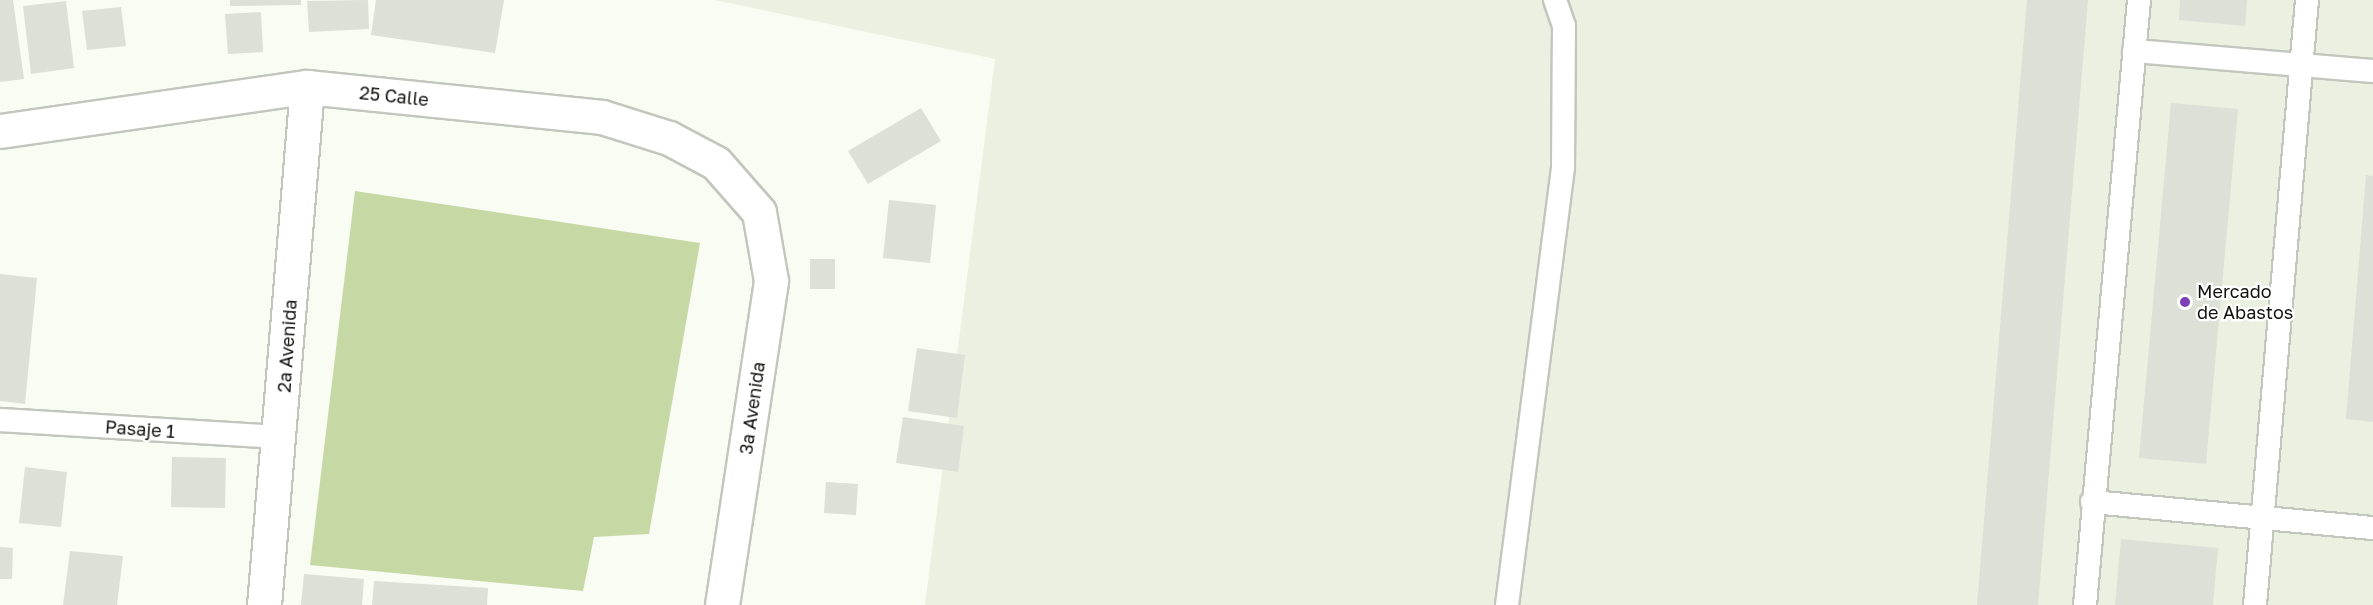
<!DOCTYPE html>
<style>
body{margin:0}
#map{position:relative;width:2373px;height:605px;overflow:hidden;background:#f9fcf3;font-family:"Golos Text",sans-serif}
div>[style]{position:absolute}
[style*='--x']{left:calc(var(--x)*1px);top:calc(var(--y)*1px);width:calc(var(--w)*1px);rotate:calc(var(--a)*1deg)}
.built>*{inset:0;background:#ebf0e1}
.green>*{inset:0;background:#c6d9a4}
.building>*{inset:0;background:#dde0d7}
.roads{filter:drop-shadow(2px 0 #c3c6bd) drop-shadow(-2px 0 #c3c6bd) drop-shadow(0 2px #c3c6bd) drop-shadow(0 -2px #c3c6bd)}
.service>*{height:22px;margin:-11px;padding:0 11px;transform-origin:11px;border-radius:11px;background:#fff}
.minor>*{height:33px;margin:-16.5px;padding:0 16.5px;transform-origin:16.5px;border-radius:16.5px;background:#fff}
.dots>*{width:16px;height:16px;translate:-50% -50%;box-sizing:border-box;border:3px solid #fff;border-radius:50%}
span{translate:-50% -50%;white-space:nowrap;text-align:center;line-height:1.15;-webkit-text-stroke:4.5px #fff;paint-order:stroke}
.street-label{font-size:18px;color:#131411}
.poi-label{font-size:18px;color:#131411}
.left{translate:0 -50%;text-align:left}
</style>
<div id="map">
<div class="built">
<i style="clip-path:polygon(715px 0,2373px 0,2373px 605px,925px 605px,995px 59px)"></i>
</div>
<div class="green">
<i style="clip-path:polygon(355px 191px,700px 243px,649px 534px,594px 537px,583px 591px,310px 565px)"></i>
</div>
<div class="building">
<i style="clip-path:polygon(0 0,13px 0,24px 79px,0 82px)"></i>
<i style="clip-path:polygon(230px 0,301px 0,301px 5px,230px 6px)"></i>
<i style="clip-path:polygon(368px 0,369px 29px,309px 32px,307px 1px)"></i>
<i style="clip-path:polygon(376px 0,504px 0,495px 53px,371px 35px)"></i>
<i style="clip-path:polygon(2027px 0,2088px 0,2038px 605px,1977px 605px)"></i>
<i style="clip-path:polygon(2180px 0,2247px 0,2245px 26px,2179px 20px)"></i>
<i style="clip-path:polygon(66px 1px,74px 68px,31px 74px,23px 6px)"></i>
<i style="clip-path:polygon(121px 7px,126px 46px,87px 50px,82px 11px)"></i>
<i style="clip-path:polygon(261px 12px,263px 52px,228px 54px,225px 14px)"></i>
<i style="clip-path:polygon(2171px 103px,2238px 109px,2206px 464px,2139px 458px)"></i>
<i style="clip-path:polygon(921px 108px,941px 141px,868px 184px,848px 151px)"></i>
<i style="clip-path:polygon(2366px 175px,2373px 176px,2373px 422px,2346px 419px)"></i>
<i style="clip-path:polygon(889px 200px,936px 205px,930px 263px,883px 258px)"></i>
<i style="clip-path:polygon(810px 259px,835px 259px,835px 289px,810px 289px)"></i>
<i style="clip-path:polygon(0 274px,37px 278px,25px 404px,0 401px)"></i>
<i style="clip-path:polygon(917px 348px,965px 355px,957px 418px,908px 411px)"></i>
<i style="clip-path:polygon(903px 417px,964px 426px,958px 472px,896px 463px)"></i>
<i style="clip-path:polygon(172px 457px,226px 458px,225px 508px,171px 507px)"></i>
<i style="clip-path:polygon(25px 467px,67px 472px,61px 527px,19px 523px)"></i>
<i style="clip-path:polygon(826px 482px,858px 484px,856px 515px,824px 513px)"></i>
<i style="clip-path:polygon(2121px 539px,2218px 548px,2213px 605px,2115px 605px)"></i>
<i style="clip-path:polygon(0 547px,13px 548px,12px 579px,0 579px)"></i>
<i style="clip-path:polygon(70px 551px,123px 556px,117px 605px,63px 605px)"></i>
<i style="clip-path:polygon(304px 574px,364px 579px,362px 605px,301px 605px)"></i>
<i style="clip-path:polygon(374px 581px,488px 588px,487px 605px,372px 605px)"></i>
</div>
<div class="roads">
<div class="service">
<i style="--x:2134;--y:51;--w:240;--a:4.8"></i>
<i style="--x:0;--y:420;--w:281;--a:3.5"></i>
<i style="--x:2092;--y:502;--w:282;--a:5.3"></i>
<i style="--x:1507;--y:605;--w:442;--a:-82.7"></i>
<i style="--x:1563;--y:167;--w:141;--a:-89.6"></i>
<i style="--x:1564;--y:26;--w:28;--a:-109"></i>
<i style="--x:2085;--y:605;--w:607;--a:-84.9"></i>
<i style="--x:2255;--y:605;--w:607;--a:-85.09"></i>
</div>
<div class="minor">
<i style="--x:0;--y:131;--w:310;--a:-8.2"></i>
<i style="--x:307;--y:87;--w:297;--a:5.8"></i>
<i style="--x:602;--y:117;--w:70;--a:17.4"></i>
<i style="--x:669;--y:138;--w:53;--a:28"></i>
<i style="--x:716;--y:163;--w:65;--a:48.7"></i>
<i style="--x:759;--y:212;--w:70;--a:80.1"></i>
<i style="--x:771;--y:281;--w:328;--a:98.6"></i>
<i style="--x:264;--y:605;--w:520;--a:-85.25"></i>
</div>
</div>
<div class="dots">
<i style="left:2185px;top:302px;background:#7c41b6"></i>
</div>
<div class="street-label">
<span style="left:394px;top:96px;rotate:6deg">25 Calle</span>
<span style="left:287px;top:346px;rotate:-86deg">2a Avenida</span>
<span style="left:752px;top:408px;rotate:-82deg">3a Avenida</span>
<span style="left:140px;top:429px;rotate:4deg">Pasaje 1</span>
</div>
<div class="poi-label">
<span class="left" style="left:2197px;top:302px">Mercado<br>de Abastos</span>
</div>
</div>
